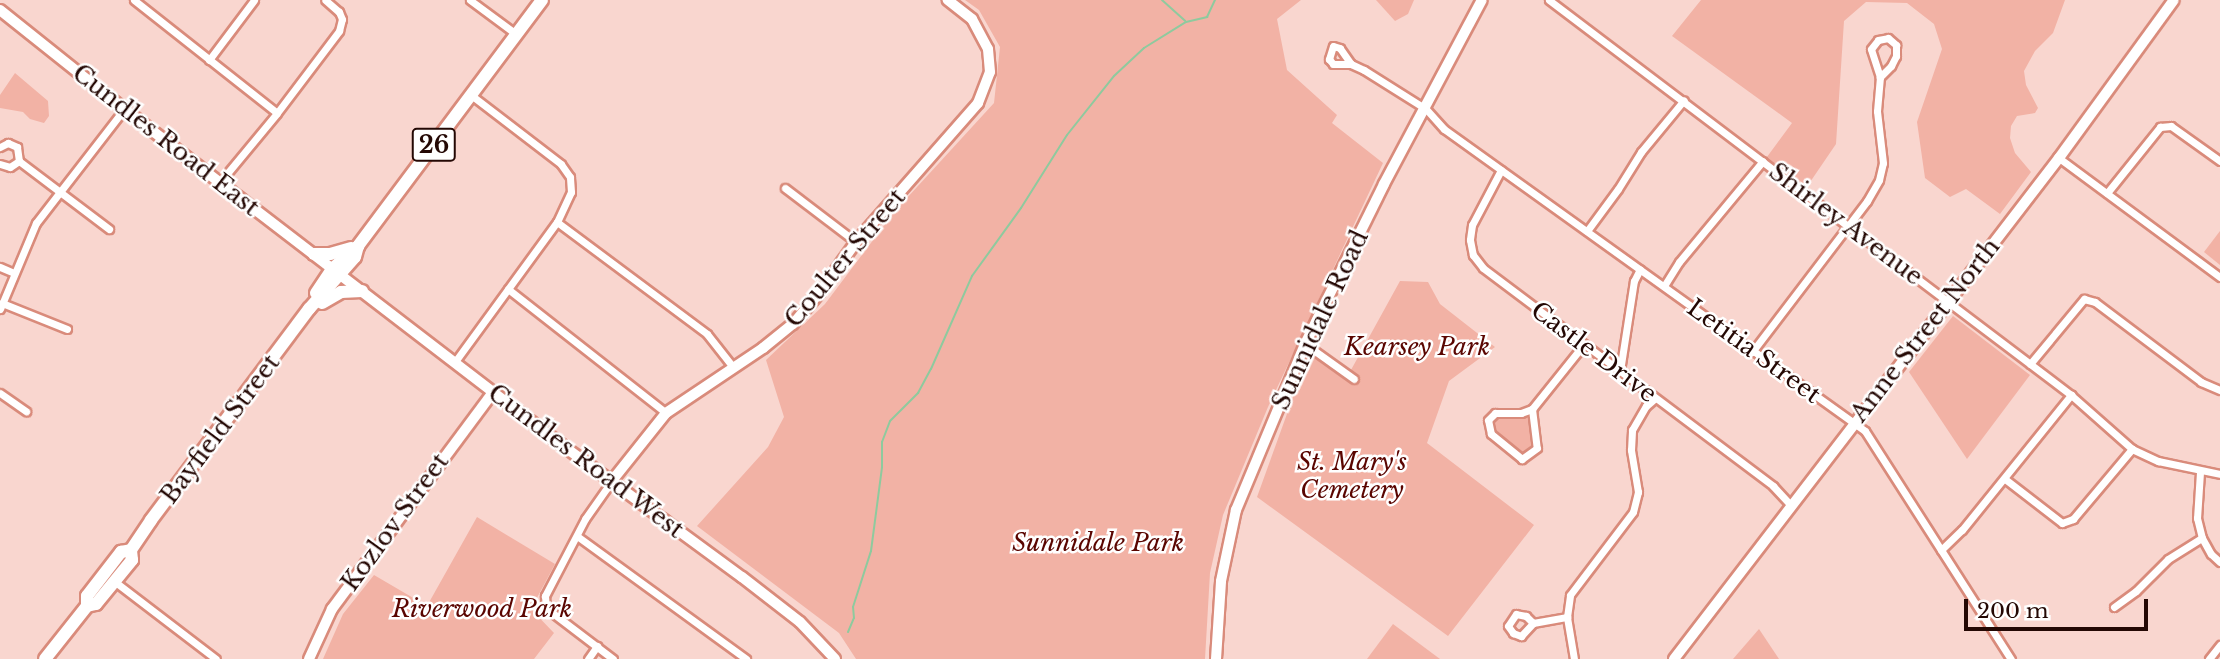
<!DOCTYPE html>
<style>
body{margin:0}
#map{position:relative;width:2220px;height:659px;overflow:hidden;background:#f9d6cf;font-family:"Libre Baskerville",serif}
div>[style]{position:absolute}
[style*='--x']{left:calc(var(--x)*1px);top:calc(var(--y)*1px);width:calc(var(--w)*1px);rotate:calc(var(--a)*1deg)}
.green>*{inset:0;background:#f2b2a5}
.stream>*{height:2px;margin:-1px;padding:0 1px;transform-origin:1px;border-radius:1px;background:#8eca9e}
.roads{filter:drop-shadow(2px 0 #d98b7b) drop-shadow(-2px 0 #d98b7b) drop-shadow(0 2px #d98b7b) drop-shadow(0 -2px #d98b7b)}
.street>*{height:7px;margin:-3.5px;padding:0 3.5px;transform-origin:3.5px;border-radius:3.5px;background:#fff}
.secondary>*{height:10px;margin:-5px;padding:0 5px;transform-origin:5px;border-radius:5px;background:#fff}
.primary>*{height:12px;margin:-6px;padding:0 6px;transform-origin:6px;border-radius:6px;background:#fff}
span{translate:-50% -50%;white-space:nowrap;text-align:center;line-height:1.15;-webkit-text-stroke:5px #fff;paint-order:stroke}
.shield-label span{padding:2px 5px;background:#fff;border:2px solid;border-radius:5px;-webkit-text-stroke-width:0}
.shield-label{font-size:23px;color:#240804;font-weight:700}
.street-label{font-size:24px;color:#240804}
.park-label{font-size:24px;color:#5a0500;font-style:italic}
.scale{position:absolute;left:1964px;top:599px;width:184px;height:32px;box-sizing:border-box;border:4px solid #240804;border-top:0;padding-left:9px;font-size:21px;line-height:24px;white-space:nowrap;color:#240804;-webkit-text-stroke:5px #fff;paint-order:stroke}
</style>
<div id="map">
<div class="green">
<i style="clip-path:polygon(965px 0,1301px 0,1277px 19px,1287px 70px,1337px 115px,1332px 123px,1383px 163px,1268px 407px,1223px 515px,1210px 573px,1205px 659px,856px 659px,839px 633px,697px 526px,768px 447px,784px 417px,766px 360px,825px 304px,895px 211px,994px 103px,1000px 47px,979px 10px)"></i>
<i style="clip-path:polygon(1376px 0,1414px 0,1408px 14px,1395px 21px)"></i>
<i style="clip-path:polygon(1701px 0,2065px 0,2053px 33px,2035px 51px,2024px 71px,2026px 85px,2038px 108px,2035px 113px,2017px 116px,2011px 126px,2010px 138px,2015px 153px,2031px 172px,2000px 214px,1966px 189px,1950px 197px,1925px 178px,1917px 122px,1942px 49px,1934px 24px,1907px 3px,1866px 2px,1844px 21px,1836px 144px,1804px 191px,1764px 161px,1792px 123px,1672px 36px)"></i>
<i style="clip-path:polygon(15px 73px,48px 101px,49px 116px,44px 123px,30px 119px,23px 112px,0 108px,0 95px)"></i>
<i style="clip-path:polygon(2220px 231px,2220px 265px,2204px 252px)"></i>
<i style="clip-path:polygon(1400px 281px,1428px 282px,1440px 304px,1495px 347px,1449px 381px,1427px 443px,1534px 525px,1448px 636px,1257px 497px,1310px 350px,1346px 379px)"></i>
<i style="clip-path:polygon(1953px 316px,2030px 375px,1967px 459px,1909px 372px)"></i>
<i style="clip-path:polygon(1498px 417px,1528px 418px,1534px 446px,1529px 453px,1523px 454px,1493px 432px,1492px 422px)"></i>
<i style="clip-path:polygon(477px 517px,555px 564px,531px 609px,554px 633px,534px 659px,323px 659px,343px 614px,374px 575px,427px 606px)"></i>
<i style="clip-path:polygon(1393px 624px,1440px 659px,1367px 659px)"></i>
<i style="clip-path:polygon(1759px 629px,1779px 659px,1733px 659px)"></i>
</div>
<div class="stream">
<i style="--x:1162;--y:0;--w:31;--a:42"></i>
<i style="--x:848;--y:632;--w:15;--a:-67"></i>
<i style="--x:854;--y:618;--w:11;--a:-95"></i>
<i style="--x:853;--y:607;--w:59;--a:-72.2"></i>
<i style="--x:871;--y:551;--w:85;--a:-82.5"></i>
<i style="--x:882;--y:467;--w:25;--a:-90"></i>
<i style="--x:882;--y:442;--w:22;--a:-69"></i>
<i style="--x:890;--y:421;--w:40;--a:-45"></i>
<i style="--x:918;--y:393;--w:27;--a:-62"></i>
<i style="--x:931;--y:369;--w:102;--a:-66.2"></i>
<i style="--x:972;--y:276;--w:84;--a:-54.2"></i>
<i style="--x:1021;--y:208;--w:86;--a:-57.8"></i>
<i style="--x:1067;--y:135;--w:75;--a:-51.5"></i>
<i style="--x:1114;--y:76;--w:41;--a:-43"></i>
<i style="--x:1144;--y:48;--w:49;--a:-31.8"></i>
<i style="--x:1186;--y:22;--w:22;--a:-13"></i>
<i style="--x:1207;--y:17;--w:19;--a:-65"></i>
</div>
<div class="roads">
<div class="street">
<i style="--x:134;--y:0;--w:182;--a:38.3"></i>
<i style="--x:470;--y:0;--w:57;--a:36.5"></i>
<i style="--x:1549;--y:0;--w:655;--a:37.11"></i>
<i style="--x:2071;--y:395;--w:81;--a:41.5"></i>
<i style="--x:2132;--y:449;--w:29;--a:25"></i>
<i style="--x:2158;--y:461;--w:63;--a:11.8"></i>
<i style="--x:209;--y:60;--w:75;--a:-53.1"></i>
<i style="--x:1351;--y:64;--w:19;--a:-125"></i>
<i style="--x:1340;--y:48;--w:7;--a:-164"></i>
<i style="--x:1333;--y:46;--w:14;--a:107"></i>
<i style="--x:1329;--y:59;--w:6;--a:51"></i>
<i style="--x:1333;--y:64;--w:18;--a:0"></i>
<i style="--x:1351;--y:64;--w:14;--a:25"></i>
<i style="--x:1364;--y:70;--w:73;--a:32.2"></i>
<i style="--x:1426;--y:109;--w:27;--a:48"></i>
<i style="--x:1444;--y:129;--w:518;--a:35.65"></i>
<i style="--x:1865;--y:431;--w:271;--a:57.4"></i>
<i style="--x:0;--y:147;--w:9;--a:-27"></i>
<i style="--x:8;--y:143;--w:10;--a:24"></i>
<i style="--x:17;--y:147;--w:14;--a:82"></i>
<i style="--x:2059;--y:158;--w:200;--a:36.5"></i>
<i style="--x:19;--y:161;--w:113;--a:37.1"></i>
<i style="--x:0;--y:164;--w:10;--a:17"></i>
<i style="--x:10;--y:167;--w:11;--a:-34"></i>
<i style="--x:1501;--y:170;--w:62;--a:117.8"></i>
<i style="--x:1472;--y:225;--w:15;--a:98"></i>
<i style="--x:1470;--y:240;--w:15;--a:79"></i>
<i style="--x:1473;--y:255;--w:16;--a:52"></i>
<i style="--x:1483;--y:268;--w:363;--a:36.9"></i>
<i style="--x:1773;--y:486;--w:25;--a:47"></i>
<i style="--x:220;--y:182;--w:89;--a:-50.4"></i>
<i style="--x:277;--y:113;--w:103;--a:-52.9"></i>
<i style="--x:339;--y:31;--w:12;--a:-76"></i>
<i style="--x:342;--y:19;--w:8;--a:-113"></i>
<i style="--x:339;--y:12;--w:18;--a:-139"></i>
<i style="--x:785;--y:188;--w:89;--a:37.3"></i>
<i style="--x:2107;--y:193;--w:85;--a:-51.2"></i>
<i style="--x:2160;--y:127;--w:11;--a:-5"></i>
<i style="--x:2171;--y:126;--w:60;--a:35.5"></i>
<i style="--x:557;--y:222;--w:187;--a:36.7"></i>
<i style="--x:707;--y:334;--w:42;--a:51.8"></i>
<i style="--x:1587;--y:231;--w:52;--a:-53.6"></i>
<i style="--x:1618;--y:189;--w:44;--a:-58.1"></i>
<i style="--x:1641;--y:152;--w:67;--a:-50.4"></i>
<i style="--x:0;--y:267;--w:15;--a:23"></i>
<i style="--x:1664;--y:286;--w:28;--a:-58"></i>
<i style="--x:1679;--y:262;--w:131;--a:-50.3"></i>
<i style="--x:508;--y:289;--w:201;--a:38.1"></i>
<i style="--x:2;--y:303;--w:70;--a:21.8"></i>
<i style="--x:0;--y:309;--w:93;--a:-67.3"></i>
<i style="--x:36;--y:223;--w:144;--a:-52.3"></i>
<i style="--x:1305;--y:344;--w:60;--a:35.5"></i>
<i style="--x:1752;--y:352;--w:190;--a:-52.7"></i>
<i style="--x:1867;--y:201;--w:24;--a:-60"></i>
<i style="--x:1879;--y:180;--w:17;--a:-77"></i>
<i style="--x:1883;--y:163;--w:52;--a:-96.6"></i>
<i style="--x:1877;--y:111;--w:34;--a:-85"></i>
<i style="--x:1880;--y:77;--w:29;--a:-108"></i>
<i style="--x:1871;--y:49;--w:11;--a:-52"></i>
<i style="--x:1878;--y:40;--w:10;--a:-11"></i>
<i style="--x:1888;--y:38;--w:11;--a:41"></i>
<i style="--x:1896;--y:45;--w:11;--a:90"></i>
<i style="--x:1896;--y:56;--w:11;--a:117"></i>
<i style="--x:1891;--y:66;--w:16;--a:135"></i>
<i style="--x:454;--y:363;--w:175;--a:-53.9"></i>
<i style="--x:557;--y:222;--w:33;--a:-65"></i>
<i style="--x:571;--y:192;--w:15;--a:-94"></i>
<i style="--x:570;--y:177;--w:16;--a:-125"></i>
<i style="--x:561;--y:164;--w:113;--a:-142.5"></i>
<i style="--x:2030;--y:364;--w:85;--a:-50.3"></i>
<i style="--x:2084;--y:299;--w:11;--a:15"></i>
<i style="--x:2095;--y:302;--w:133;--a:37"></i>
<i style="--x:2201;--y:382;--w:21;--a:23"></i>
<i style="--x:1620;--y:371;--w:91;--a:-81.2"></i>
<i style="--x:1634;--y:281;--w:13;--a:-63"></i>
<i style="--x:0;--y:393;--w:32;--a:35"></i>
<i style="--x:1532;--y:409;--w:39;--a:83"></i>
<i style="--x:1537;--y:448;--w:19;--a:144"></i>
<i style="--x:1522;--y:459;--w:40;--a:-141"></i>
<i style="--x:1491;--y:434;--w:14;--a:-102"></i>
<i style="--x:1488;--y:420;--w:10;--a:-45"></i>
<i style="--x:1495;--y:413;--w:26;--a:0"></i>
<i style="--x:1521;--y:413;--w:12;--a:-20"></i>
<i style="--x:1532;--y:409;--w:83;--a:-51.3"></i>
<i style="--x:2200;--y:472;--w:46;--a:93.7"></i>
<i style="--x:2197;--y:518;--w:21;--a:76"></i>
<i style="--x:2202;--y:538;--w:18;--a:61"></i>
<i style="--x:2211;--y:554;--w:12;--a:42"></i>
<i style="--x:2005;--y:479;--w:72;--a:37.7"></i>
<i style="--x:2062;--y:523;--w:12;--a:-20"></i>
<i style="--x:2073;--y:519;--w:92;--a:-49.9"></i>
<i style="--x:611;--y:482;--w:45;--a:125.1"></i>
<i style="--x:585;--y:519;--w:87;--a:117.5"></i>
<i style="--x:545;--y:596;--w:12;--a:85"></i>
<i style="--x:546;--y:608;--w:84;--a:37.3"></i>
<i style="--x:577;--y:536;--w:209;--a:36"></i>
<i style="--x:1941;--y:550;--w:29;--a:-44"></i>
<i style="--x:1962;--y:530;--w:174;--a:-51.1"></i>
<i style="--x:114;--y:581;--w:128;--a:37.4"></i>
<i style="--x:2114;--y:607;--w:27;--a:-36"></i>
<i style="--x:2136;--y:591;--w:45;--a:-45"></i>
<i style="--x:2168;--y:559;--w:40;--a:-32"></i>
<i style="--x:1533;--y:623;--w:10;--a:-135"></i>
<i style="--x:1526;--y:616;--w:10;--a:-169"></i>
<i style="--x:1516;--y:614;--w:14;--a:124"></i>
<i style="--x:1508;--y:626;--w:9;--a:54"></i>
<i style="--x:1513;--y:633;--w:9;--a:21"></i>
<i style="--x:1521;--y:636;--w:18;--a:-47"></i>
<i style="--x:1533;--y:623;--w:35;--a:-10"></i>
<i style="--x:588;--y:659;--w:16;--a:-55"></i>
<i style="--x:1574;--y:659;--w:43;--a:-99.5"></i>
<i style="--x:1567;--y:617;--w:22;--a:-82"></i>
<i style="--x:1570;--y:595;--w:104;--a:-52.8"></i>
<i style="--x:1633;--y:512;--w:21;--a:-76"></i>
<i style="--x:1638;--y:492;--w:43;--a:-99.5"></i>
<i style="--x:1631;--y:450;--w:20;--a:-87"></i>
<i style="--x:1632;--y:430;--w:28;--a:-60"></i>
<i style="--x:1646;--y:406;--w:11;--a:-41"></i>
<i style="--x:2209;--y:659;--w:18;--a:-52"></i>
</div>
<div class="secondary">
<i style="--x:0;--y:10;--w:159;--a:38.6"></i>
<i style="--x:124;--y:109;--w:552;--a:37.49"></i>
<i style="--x:562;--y:445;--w:223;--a:36.3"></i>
<i style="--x:742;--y:577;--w:73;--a:37.8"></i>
<i style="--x:800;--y:622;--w:51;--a:46.6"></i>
<i style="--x:611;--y:482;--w:88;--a:-51.4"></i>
<i style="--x:666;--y:413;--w:117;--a:-33.8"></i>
<i style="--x:763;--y:348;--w:38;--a:-39"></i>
<i style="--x:793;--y:324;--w:42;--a:-49.8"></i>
<i style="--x:820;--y:292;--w:62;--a:-54.2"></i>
<i style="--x:856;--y:242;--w:185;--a:-48.7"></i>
<i style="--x:978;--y:103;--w:33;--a:-69"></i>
<i style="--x:990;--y:72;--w:23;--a:-95"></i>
<i style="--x:988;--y:49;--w:34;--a:-118"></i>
<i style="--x:972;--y:19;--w:31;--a:-142"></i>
<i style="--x:309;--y:659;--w:55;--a:-65.3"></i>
<i style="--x:332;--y:609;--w:270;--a:-53.4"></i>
<i style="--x:1216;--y:659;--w:78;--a:-86.3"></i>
<i style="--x:1221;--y:581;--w:73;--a:-78.1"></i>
<i style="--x:1236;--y:510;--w:180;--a:-67.4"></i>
<i style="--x:1305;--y:344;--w:178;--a:-63.7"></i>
<i style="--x:1384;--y:184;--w:208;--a:-62"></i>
<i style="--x:1674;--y:659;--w:632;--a:-52.46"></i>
<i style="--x:2059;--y:158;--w:195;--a:-54"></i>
</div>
<div class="primary">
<i style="--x:314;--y:254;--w:16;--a:0"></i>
<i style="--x:330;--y:254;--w:22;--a:-16"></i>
<i style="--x:316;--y:293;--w:29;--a:-56"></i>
<i style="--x:332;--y:269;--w:35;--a:-41"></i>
<i style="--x:358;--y:246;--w:307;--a:-53.2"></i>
<i style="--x:322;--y:303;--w:22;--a:-30"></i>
<i style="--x:341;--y:292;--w:21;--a:-3"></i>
<i style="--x:87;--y:606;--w:10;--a:-90"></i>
<i style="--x:87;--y:596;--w:56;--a:-52.3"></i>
<i style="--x:121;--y:552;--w:10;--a:-11"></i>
<i style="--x:45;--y:659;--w:68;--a:-51.6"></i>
<i style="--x:87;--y:606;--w:9;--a:-13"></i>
<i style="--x:96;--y:604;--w:57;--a:-50.7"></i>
<i style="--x:132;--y:560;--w:10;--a:-96"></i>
<i style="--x:131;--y:550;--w:36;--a:-56"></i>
<i style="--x:151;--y:520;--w:264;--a:-53.2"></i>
<i style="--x:309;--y:309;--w:69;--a:-48.5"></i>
<i style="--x:355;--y:257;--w:11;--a:-75"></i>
</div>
</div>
<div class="shield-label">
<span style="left:434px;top:145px">26</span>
</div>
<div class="street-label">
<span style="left:166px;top:140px;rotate:38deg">Cundles Road East</span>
<span style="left:1846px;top:224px;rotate:37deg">Shirley Avenue</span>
<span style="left:845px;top:258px;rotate:-50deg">Coulter Street</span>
<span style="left:1320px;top:320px;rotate:-65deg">Sunnidale Road</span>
<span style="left:1925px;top:330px;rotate:-52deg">Anne Street North</span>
<span style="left:1754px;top:351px;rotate:36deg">Letitia Street</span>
<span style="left:1594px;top:352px;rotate:37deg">Castle Drive</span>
<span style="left:220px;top:429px;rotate:-53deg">Bayfield Street</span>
<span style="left:586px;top:461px;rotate:37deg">Cundles Road West</span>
<span style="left:395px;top:522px;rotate:-54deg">Kozlov Street</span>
</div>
<div class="park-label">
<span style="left:1417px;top:347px">Kearsey Park</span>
<span style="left:1352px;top:476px">St. Mary's<br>Cemetery</span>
<span style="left:1098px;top:543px">Sunnidale Park</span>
<span style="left:482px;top:609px">Riverwood Park</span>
</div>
<div class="scale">200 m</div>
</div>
